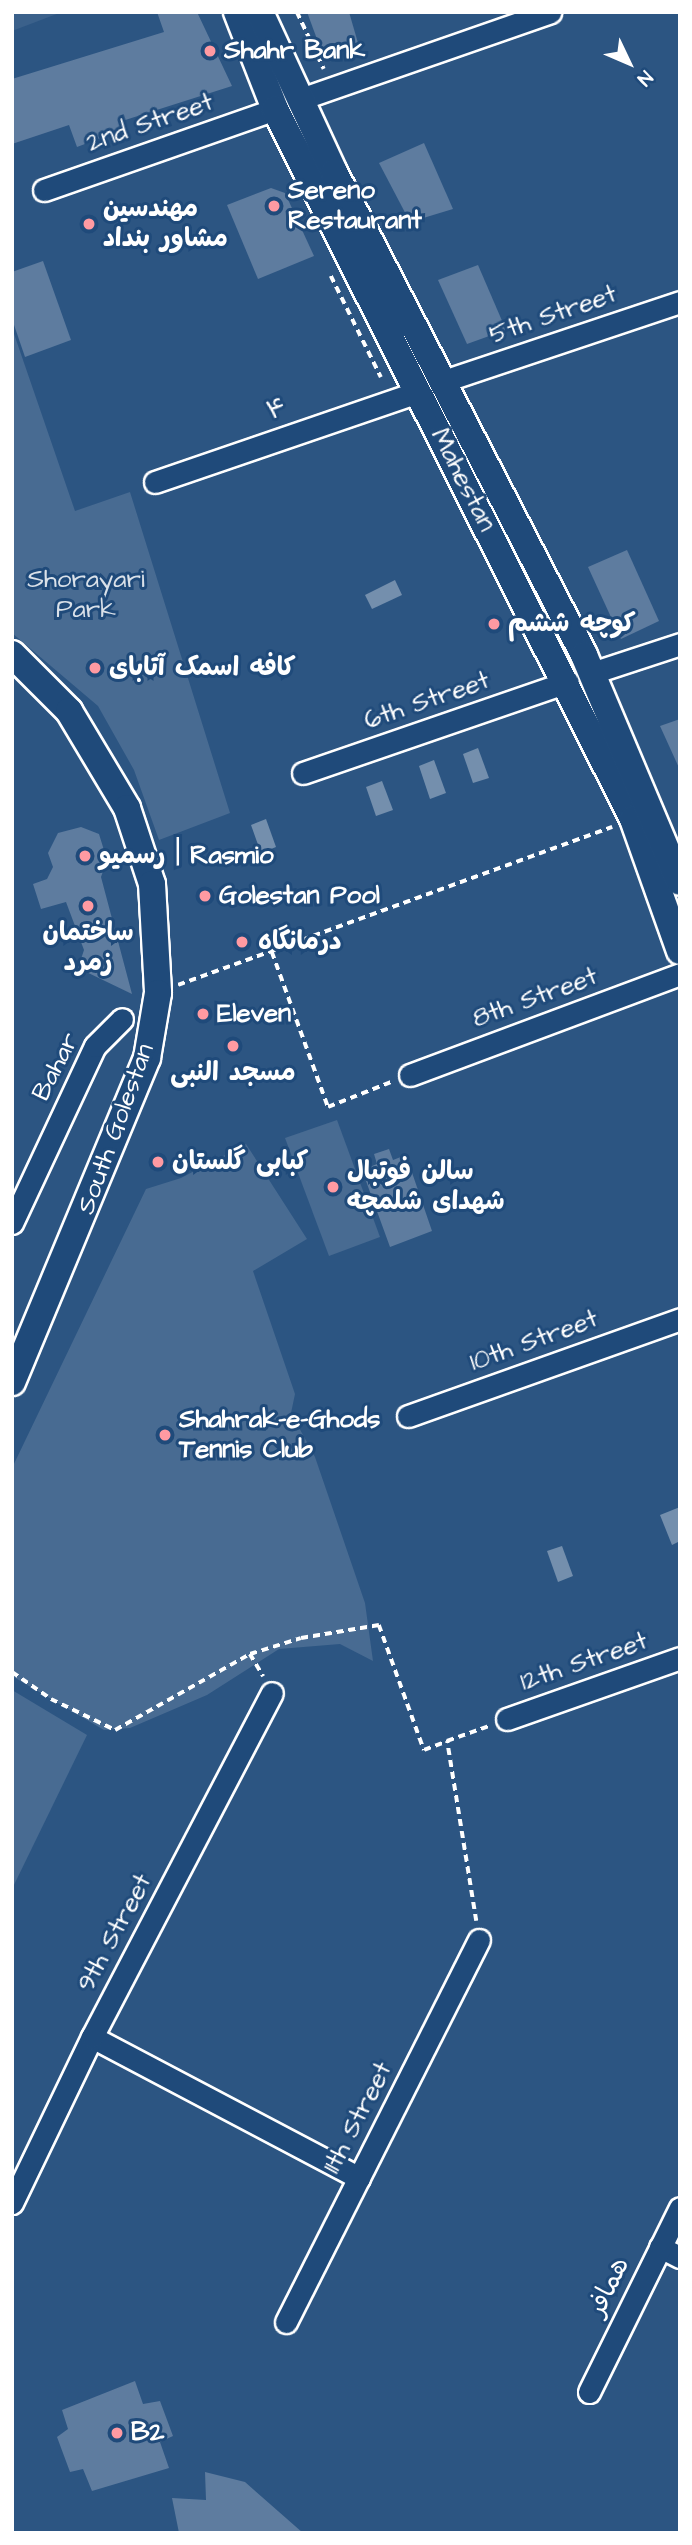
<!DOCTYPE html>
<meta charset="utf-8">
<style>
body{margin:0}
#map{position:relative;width:692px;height:2545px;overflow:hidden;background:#2c5582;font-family:"Architects Daughter","Playpen Sans Arabic",sans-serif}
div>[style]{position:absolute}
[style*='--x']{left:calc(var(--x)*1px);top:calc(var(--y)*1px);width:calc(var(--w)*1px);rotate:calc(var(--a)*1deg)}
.built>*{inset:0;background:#3b618b}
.green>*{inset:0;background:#486b92}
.water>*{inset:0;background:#748fad}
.building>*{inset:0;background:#5e7c9f}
.path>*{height:3.5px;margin-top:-1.75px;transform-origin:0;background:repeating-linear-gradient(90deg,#fff 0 7px,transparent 0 12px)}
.roads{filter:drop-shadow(2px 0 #fff) drop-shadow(-2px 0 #fff) drop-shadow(0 2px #fff) drop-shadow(0 -2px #fff)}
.minor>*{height:21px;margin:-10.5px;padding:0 10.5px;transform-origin:10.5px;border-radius:10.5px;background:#1f4a7a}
.tertiary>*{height:26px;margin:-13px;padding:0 13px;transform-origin:13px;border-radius:13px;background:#1f4a7a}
.dots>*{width:19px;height:19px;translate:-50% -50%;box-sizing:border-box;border:4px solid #1f4a7a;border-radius:50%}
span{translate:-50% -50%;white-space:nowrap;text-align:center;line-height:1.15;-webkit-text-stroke:6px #1f4a7a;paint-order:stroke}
.poi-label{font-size:26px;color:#fff;font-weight:700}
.left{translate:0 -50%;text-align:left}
.street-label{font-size:26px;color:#fff}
.park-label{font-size:26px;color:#dae1e9}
.frame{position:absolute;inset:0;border:14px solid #fff;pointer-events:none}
.north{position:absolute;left:594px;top:28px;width:70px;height:70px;-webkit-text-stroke:5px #1f4a7a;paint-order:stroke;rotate:134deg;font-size:19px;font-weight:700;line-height:28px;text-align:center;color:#fff}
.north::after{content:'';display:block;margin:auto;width:24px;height:32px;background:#fff;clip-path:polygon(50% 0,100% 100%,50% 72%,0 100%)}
</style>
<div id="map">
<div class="built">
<i style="clip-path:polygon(12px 12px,62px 12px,12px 31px)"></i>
</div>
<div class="green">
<i style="clip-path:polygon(12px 328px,75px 511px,130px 492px,230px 813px,159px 840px,134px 770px,98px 706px,12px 633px)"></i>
<i style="clip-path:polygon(337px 1120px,380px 1237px,329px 1256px,285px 1138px)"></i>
<i style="clip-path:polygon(246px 1144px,307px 1239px,253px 1271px,295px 1394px,291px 1413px,315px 1457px,365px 1603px,373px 1661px,340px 1644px,279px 1649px,207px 1695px,130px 1728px,104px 1730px,12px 1676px,12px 1468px,146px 1189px,181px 1178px)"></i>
<i style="clip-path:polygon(12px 1690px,87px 1735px,12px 1889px)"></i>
</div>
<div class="water">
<i style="clip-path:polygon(395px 580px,402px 595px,372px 609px,365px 595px)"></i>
<i style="clip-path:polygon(478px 748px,489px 778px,473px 783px,463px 754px)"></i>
<i style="clip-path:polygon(434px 760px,446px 793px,430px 799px,419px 766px)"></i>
<i style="clip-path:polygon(382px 781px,393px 810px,376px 816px,366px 787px)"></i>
<i style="clip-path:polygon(266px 819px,276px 847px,261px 853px,251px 825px)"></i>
<i style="clip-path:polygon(680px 1507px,680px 1541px,672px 1545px,660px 1515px)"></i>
<i style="clip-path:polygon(562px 1546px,573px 1576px,558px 1582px,547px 1551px)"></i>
</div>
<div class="building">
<i style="clip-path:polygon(157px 12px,197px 12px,232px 86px,119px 122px,122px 130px,77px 147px,69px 125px,12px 144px,12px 79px,164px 32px)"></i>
<i style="clip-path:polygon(307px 12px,349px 12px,358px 43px,321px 50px)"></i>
<i style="clip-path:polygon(424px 143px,453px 209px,410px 222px,379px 163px)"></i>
<i style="clip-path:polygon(271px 188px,285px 193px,314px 256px,258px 279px,227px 205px)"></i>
<i style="clip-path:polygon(43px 261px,71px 340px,25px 357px,12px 319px,12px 272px)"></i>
<i style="clip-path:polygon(478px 265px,506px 330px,467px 344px,438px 280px)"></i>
<i style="clip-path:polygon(627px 550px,659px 621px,621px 639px,588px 567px)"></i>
<i style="clip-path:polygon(680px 719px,680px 770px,660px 726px)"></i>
<i style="clip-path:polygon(81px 827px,99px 834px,107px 860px,101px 877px,132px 994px,78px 968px,84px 950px,66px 902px,41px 909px,33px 884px,47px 879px,53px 867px,48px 853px,58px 833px)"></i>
<i style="clip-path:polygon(389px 1149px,393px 1160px,406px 1155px,432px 1231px,390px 1247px,362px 1170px,377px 1164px,374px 1154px)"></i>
<i style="clip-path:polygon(135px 2381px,143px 2404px,160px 2401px,173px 2436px,160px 2442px,169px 2468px,92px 2491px,83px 2469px,70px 2472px,57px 2437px,68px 2429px,62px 2410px)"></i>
<i style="clip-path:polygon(205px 2472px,245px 2482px,303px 2533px,179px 2533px,172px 2498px,206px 2500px)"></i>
</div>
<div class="path">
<i style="--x:297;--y:12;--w:63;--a:64.7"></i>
<i style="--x:331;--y:276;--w:113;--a:63.7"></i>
<i style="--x:272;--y:952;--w:165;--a:70.1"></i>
<i style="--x:328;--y:1107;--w:68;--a:-21.6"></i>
<i style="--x:178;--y:985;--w:462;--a:-20"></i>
<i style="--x:250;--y:1654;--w:26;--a:59"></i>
<i style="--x:12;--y:1672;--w:47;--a:34.7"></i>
<i style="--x:51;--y:1699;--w:71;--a:25.8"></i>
<i style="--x:115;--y:1730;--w:155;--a:-29.4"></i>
<i style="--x:250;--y:1654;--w:53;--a:-17.4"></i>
<i style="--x:301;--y:1638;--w:79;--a:-9.5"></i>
<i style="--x:379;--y:1625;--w:133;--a:70.2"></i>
<i style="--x:424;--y:1750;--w:25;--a:-21"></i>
<i style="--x:476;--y:1921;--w:182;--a:-99.2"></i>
<i style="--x:447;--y:1741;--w:45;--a:-19.7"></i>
</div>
<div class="roads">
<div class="minor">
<i style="--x:298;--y:100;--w:267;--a:-19.2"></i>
<i style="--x:44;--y:190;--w:245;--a:-19.3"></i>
<i style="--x:444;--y:381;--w:249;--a:-18.5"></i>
<i style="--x:155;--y:482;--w:278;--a:-18.9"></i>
<i style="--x:592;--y:673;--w:93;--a:-18.2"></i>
<i style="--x:303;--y:773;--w:280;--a:-19"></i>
<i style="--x:410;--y:1075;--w:288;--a:-20.5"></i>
<i style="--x:12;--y:1223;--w:195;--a:-64.9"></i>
<i style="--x:95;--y:1046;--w:38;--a:-45"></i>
<i style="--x:408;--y:1416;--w:289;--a:-19.6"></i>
<i style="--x:507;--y:1719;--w:183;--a:-19.4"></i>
<i style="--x:92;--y:2037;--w:302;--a:27.8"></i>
<i style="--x:12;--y:2203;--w:184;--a:-64.3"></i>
<i style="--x:92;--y:2037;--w:388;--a:-62.4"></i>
<i style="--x:660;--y:2247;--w:22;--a:27"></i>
<i style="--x:286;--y:2322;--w:428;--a:-63.2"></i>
<i style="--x:589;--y:2392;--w:205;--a:-63.7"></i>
</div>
<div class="tertiary">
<i style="--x:237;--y:12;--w:104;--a:68.6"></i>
<i style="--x:275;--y:109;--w:795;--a:63.24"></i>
<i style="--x:633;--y:819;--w:140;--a:70.4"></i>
<i style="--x:260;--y:12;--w:176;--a:65.2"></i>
<i style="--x:334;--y:172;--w:544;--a:62.63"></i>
<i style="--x:584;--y:655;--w:246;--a:67.1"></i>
<i style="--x:12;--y:654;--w:81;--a:45"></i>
<i style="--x:69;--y:711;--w:113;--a:59.1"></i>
<i style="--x:127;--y:808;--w:80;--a:71.8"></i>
<i style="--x:152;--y:884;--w:109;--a:86.8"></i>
<i style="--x:158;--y:993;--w:66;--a:99.6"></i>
<i style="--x:147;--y:1058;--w:351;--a:112.6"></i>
</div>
</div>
<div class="dots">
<i style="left:210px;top:51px;background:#ff9aa2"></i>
<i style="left:274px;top:206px;background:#ff9aa2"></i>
<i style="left:89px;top:224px;background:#ff9aa2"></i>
<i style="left:494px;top:624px;background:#ff9aa2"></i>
<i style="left:95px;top:668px;background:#ff9aa2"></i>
<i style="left:85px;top:856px;background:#ff9aa2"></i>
<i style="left:205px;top:896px;background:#ff9aa2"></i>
<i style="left:88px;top:906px;background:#ff9aa2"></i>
<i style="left:242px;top:942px;background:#ff9aa2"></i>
<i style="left:203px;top:1014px;background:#ff9aa2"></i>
<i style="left:233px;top:1046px;background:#ff9aa2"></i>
<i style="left:158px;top:1162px;background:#ff9aa2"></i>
<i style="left:333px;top:1187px;background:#ff9aa2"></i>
<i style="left:165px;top:1435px;background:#ff9aa2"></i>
<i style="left:117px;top:2433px;background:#ff9aa2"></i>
</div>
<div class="poi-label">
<span class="left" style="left:224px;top:51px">Shahr Bank</span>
<span class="left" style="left:288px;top:206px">Sereno<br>Restaurant</span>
<span class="left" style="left:103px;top:224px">مهندسین<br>مشاور بنداد</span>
<span class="left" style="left:508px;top:624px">کوچه ششم</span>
<span class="left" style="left:109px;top:668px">کافه اسمک آتابای</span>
<span class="left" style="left:99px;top:856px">رسمیو | Rasmio</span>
<span class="left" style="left:219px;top:896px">Golestan Pool</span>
<span style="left:88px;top:948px">ساختمان<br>زمرد</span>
<span class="left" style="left:258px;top:942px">درمانگاه</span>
<span class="left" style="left:217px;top:1014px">Eleven</span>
<span style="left:233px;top:1073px">مسجد النبی</span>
<span class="left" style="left:172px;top:1162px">کبابی گلستان</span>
<span class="left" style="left:347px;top:1187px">سالن فوتبال<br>شهدای شلمچه</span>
<span class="left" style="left:179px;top:1435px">Shahrak-e-Ghods<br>Tennis Club</span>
<span class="left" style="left:131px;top:2433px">B2</span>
</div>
<div class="street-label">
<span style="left:150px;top:123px;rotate:-19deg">2nd Street</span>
<span style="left:553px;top:315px;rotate:-19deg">5th Street</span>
<span style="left:277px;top:410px;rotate:-19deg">۴</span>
<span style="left:463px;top:480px;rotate:63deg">Mahestan</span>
<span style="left:427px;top:701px;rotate:-19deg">6th Street</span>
<span style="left:535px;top:998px;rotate:-20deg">8th Street</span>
<span style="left:56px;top:1067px;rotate:-63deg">Bahar</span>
<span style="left:116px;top:1129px;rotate:-70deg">South Golestan</span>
<span style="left:534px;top:1341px;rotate:-20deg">10th Street</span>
<span style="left:584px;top:1662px;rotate:-19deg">12th Street</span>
<span style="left:115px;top:1933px;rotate:-62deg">9th Street</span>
<span style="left:358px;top:2118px;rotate:-63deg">11th Street</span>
<span style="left:609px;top:2287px;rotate:-64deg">همافر</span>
</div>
<div class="park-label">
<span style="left:86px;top:595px">Shorayari<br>Park</span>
</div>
<div class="frame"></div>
<div class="north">N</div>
</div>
